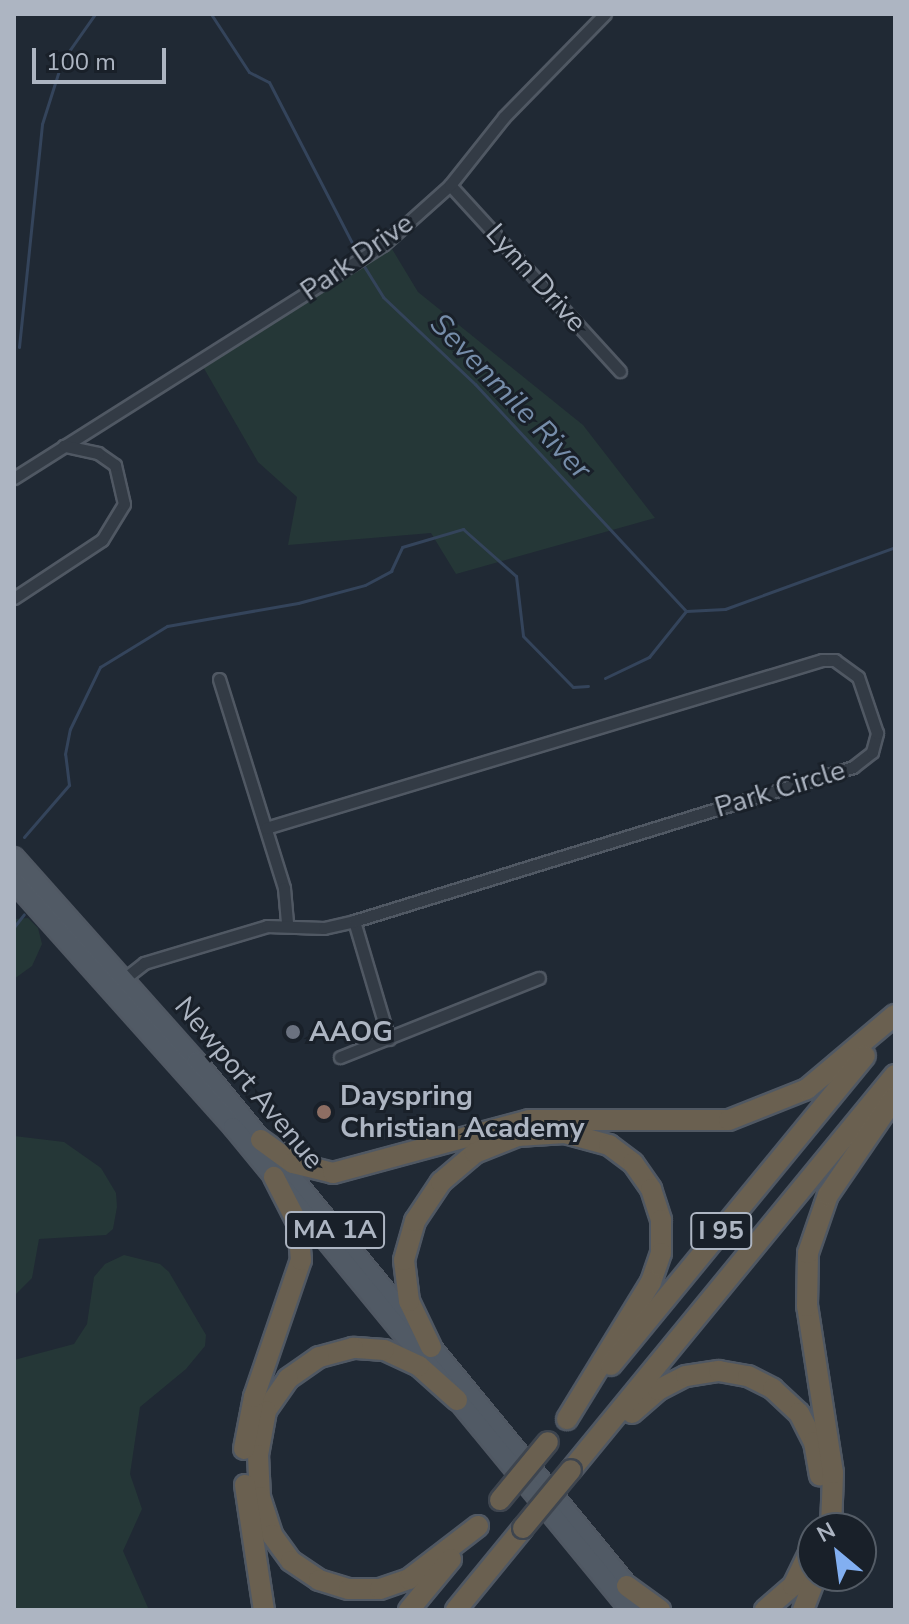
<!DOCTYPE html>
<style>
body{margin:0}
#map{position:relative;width:909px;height:1624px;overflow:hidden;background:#202934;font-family:"Nunito Sans",sans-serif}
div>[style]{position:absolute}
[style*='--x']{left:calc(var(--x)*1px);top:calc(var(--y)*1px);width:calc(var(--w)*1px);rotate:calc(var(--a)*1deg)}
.green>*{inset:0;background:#253737}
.stream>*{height:3px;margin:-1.5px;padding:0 1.5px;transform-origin:1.5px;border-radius:1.5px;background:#34445b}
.roads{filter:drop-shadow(2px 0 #505863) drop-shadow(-2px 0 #505863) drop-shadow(0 2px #505863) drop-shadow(0 -2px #505863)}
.street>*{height:11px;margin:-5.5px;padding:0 5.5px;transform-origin:5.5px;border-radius:5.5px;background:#333b45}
.primary>*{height:18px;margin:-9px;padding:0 9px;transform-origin:9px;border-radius:9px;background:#515a65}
.highway>*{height:20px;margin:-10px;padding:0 10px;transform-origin:10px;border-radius:10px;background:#6a6050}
.bridges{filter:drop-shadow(2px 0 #3e454f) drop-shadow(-2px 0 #3e454f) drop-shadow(0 2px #3e454f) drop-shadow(0 -2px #3e454f)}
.highway-bridge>*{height:20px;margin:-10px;padding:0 10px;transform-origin:10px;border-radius:10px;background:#6a6050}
.dots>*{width:22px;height:22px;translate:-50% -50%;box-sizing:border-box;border:4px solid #192029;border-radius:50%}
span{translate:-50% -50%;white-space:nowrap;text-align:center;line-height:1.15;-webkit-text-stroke:6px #192029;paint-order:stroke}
.shield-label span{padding:2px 6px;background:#192029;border:2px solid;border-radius:6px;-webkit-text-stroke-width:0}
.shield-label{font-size:26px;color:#adb5c2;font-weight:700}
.street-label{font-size:28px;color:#adb5c2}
.poi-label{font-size:28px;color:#adb5c2;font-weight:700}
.left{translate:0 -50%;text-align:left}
.water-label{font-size:30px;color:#768daa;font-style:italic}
.frame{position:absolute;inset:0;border:16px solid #adb5c2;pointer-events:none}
.north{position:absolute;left:797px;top:1512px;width:80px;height:80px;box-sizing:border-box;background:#192029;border:2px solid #545c66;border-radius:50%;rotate:331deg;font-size:22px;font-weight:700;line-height:32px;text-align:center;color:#adb5c2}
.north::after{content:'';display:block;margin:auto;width:28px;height:36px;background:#82aff1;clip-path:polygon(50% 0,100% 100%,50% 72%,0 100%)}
.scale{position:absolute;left:32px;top:48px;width:134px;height:36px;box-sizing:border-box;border:4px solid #adb5c2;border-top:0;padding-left:10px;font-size:24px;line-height:28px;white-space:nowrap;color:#adb5c2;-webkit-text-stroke:6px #192029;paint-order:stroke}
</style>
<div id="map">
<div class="green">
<i style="clip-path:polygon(386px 239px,418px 292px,583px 425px,655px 518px,456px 574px,431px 533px,288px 545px,297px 497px,258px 462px,202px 365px,358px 269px)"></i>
<i style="clip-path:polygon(28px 918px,38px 928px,42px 944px,32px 966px,14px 979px,14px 919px)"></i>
<i style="clip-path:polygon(14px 1136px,64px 1142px,101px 1168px,116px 1193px,117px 1207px,113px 1229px,106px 1235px,39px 1239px,32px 1278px,14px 1296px)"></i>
<i style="clip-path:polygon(124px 1255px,160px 1264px,169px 1272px,206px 1335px,205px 1346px,186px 1369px,140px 1407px,130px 1474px,142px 1509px,123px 1551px,149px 1610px,14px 1610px,14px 1360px,74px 1344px,87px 1324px,94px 1277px,105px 1264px)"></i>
</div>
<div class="stream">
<i style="--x:211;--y:14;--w:69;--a:56.8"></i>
<i style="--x:249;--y:72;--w:22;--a:27"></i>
<i style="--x:269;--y:82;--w:196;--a:62.7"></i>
<i style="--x:362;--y:263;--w:40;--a:58"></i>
<i style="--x:383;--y:297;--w:127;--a:43.4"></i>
<i style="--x:475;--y:384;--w:310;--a:47.1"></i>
<i style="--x:686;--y:611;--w:39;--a:-3"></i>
<i style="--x:725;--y:609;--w:181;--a:-20"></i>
<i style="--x:19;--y:347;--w:224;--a:-84.1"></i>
<i style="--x:42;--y:124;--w:66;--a:-72.4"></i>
<i style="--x:62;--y:61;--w:57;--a:-54.9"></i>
<i style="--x:605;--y:678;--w:49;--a:-25.5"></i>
<i style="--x:649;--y:657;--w:59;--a:-51.2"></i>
<i style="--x:24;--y:837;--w:69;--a:-49.1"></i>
<i style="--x:69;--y:785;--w:31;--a:-97"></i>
<i style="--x:65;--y:754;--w:25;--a:-79"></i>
<i style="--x:70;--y:729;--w:69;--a:-64.2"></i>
<i style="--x:100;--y:667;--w:79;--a:-31.5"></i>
<i style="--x:167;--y:626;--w:133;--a:-10"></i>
<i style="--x:298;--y:603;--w:69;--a:-15"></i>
<i style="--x:365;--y:585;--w:30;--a:-28"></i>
<i style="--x:391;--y:571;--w:26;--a:-65"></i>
<i style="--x:402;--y:547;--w:64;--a:-16.4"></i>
<i style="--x:463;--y:529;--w:71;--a:41.6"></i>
<i style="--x:516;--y:576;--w:60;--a:83.3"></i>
<i style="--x:523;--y:636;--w:71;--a:45.6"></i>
<i style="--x:573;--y:687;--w:15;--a:-4"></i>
<i style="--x:14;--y:927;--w:16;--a:-52"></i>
</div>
<div class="roads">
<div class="street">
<i style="--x:450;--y:185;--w:252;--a:47.6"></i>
<i style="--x:14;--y:478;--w:436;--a:-32.3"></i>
<i style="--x:383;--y:245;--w:90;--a:-41.8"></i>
<i style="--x:450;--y:185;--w:87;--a:-51.5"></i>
<i style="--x:504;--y:117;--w:144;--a:-45.6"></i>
<i style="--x:14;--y:598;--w:105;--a:-33.4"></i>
<i style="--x:102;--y:540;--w:42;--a:-58.6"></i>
<i style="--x:124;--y:504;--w:40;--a:-103"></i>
<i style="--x:115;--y:465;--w:21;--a:-145"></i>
<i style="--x:98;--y:453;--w:35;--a:-168"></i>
<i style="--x:219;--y:679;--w:219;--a:72.7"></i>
<i style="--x:284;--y:888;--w:35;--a:85"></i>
<i style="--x:354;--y:921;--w:123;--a:73.5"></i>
<i style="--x:120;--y:982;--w:31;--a:-38"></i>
<i style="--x:144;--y:963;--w:128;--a:-16.7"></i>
<i style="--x:267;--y:926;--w:57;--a:2"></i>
<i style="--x:324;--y:928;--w:31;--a:-13"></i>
<i style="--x:354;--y:921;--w:522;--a:-17.15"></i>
<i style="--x:853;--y:767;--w:24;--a:-38"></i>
<i style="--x:872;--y:752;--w:20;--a:-75"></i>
<i style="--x:877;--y:733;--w:59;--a:-108.7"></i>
<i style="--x:858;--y:677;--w:29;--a:-144"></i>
<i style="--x:835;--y:660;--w:13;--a:180"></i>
<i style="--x:822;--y:660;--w:581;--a:163.19"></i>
<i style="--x:340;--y:1057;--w:214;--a:-21.7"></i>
</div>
<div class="primary">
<i style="--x:14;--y:857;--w:273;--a:48.3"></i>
<i style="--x:196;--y:1061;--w:691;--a:50.58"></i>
<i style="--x:14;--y:882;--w:329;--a:48.2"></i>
<i style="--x:233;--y:1127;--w:625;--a:50.58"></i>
</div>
<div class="highway">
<i style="--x:261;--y:1140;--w:39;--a:36"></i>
<i style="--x:293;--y:1163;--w:41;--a:14"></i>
<i style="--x:333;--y:1173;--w:203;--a:-15.1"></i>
<i style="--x:529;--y:1120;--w:200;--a:0"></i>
<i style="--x:729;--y:1120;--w:84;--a:-21.7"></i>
<i style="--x:807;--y:1089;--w:115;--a:-40.1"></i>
<i style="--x:431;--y:1347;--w:51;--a:-115.6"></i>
<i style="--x:409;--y:1301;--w:41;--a:-97"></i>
<i style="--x:404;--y:1260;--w:41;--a:-74.2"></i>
<i style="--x:415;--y:1221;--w:47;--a:-56.3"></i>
<i style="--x:441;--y:1182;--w:45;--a:-40.5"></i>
<i style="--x:475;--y:1153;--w:46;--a:-21.6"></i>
<i style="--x:518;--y:1136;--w:47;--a:-3.7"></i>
<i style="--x:565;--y:1133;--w:46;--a:15.3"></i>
<i style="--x:609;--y:1145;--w:30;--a:37"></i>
<i style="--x:633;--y:1163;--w:32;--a:55"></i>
<i style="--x:651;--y:1189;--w:33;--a:72"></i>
<i style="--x:661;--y:1220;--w:33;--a:90"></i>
<i style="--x:661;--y:1253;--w:31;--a:109"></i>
<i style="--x:651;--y:1282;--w:161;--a:121.5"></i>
<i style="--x:611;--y:1365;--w:400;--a:-50.6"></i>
<i style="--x:457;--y:1400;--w:51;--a:-138.2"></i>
<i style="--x:419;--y:1366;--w:38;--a:-155"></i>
<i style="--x:384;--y:1350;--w:31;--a:-176"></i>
<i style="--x:353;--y:1348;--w:35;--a:165"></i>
<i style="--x:319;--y:1357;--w:38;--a:145"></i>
<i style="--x:288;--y:1379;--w:39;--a:125"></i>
<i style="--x:266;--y:1411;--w:45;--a:100.3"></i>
<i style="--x:258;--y:1455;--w:42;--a:87.3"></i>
<i style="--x:260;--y:1497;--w:40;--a:72"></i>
<i style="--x:272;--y:1535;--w:32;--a:54"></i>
<i style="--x:291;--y:1561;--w:34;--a:34"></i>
<i style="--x:319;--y:1580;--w:31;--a:17"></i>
<i style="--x:349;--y:1589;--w:31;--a:0"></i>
<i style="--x:380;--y:1589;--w:31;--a:-19"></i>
<i style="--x:409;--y:1579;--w:87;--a:-37.5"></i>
<i style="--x:632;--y:1413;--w:35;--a:-41"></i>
<i style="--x:658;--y:1390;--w:31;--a:-27"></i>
<i style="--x:686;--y:1376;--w:33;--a:-9"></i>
<i style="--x:719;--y:1371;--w:29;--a:10"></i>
<i style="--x:748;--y:1376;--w:28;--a:27"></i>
<i style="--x:773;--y:1389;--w:35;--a:43"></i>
<i style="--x:799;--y:1413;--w:33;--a:63"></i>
<i style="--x:814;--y:1442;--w:34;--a:80"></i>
<i style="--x:244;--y:1449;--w:53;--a:-79.1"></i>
<i style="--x:254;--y:1397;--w:145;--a:-71.1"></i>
<i style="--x:301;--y:1260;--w:36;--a:-95"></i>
<i style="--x:298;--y:1224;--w:53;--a:-117.1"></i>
<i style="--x:571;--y:1470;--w:511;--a:-50.64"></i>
<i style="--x:245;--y:1485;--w:126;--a:81.4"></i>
<i style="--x:831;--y:1528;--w:55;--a:-87.9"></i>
<i style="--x:833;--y:1473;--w:169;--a:-98.8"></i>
<i style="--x:807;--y:1306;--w:53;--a:-88.9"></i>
<i style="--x:808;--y:1253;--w:61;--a:-71"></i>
<i style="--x:828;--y:1195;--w:119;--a:-55.6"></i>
<i style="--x:627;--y:1586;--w:41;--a:36"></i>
<i style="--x:409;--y:1610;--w:66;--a:-50.5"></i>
<i style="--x:456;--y:1610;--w:106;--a:-50.7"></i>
<i style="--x:765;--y:1610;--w:37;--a:-41"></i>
<i style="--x:793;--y:1586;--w:46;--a:-64"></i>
<i style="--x:803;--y:1610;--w:36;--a:-69"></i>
</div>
</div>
<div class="bridges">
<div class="highway-bridge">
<i style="--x:500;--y:1500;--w:75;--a:-50.4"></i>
<i style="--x:523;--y:1528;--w:75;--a:-50.4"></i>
</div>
</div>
<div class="dots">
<i style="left:293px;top:1032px;background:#6b7280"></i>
<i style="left:324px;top:1112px;background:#8d6e63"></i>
</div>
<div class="shield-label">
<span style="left:335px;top:1230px">MA 1A</span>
<span style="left:721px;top:1231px">I 95</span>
</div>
<div class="street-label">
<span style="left:357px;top:257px;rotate:-35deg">Park Drive</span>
<span style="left:536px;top:278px;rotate:48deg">Lynn Drive</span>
<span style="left:780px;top:789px;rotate:-17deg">Park Circle</span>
<span style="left:249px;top:1083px;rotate:50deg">Newport Avenue</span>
</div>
<div class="poi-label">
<span class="left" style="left:309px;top:1032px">AAOG</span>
<span class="left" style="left:340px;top:1112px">Dayspring<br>Christian Academy</span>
</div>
<div class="water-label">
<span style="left:510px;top:397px;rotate:46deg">Sevenmile River</span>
</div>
<div class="frame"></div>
<div class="north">N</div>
<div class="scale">100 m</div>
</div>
